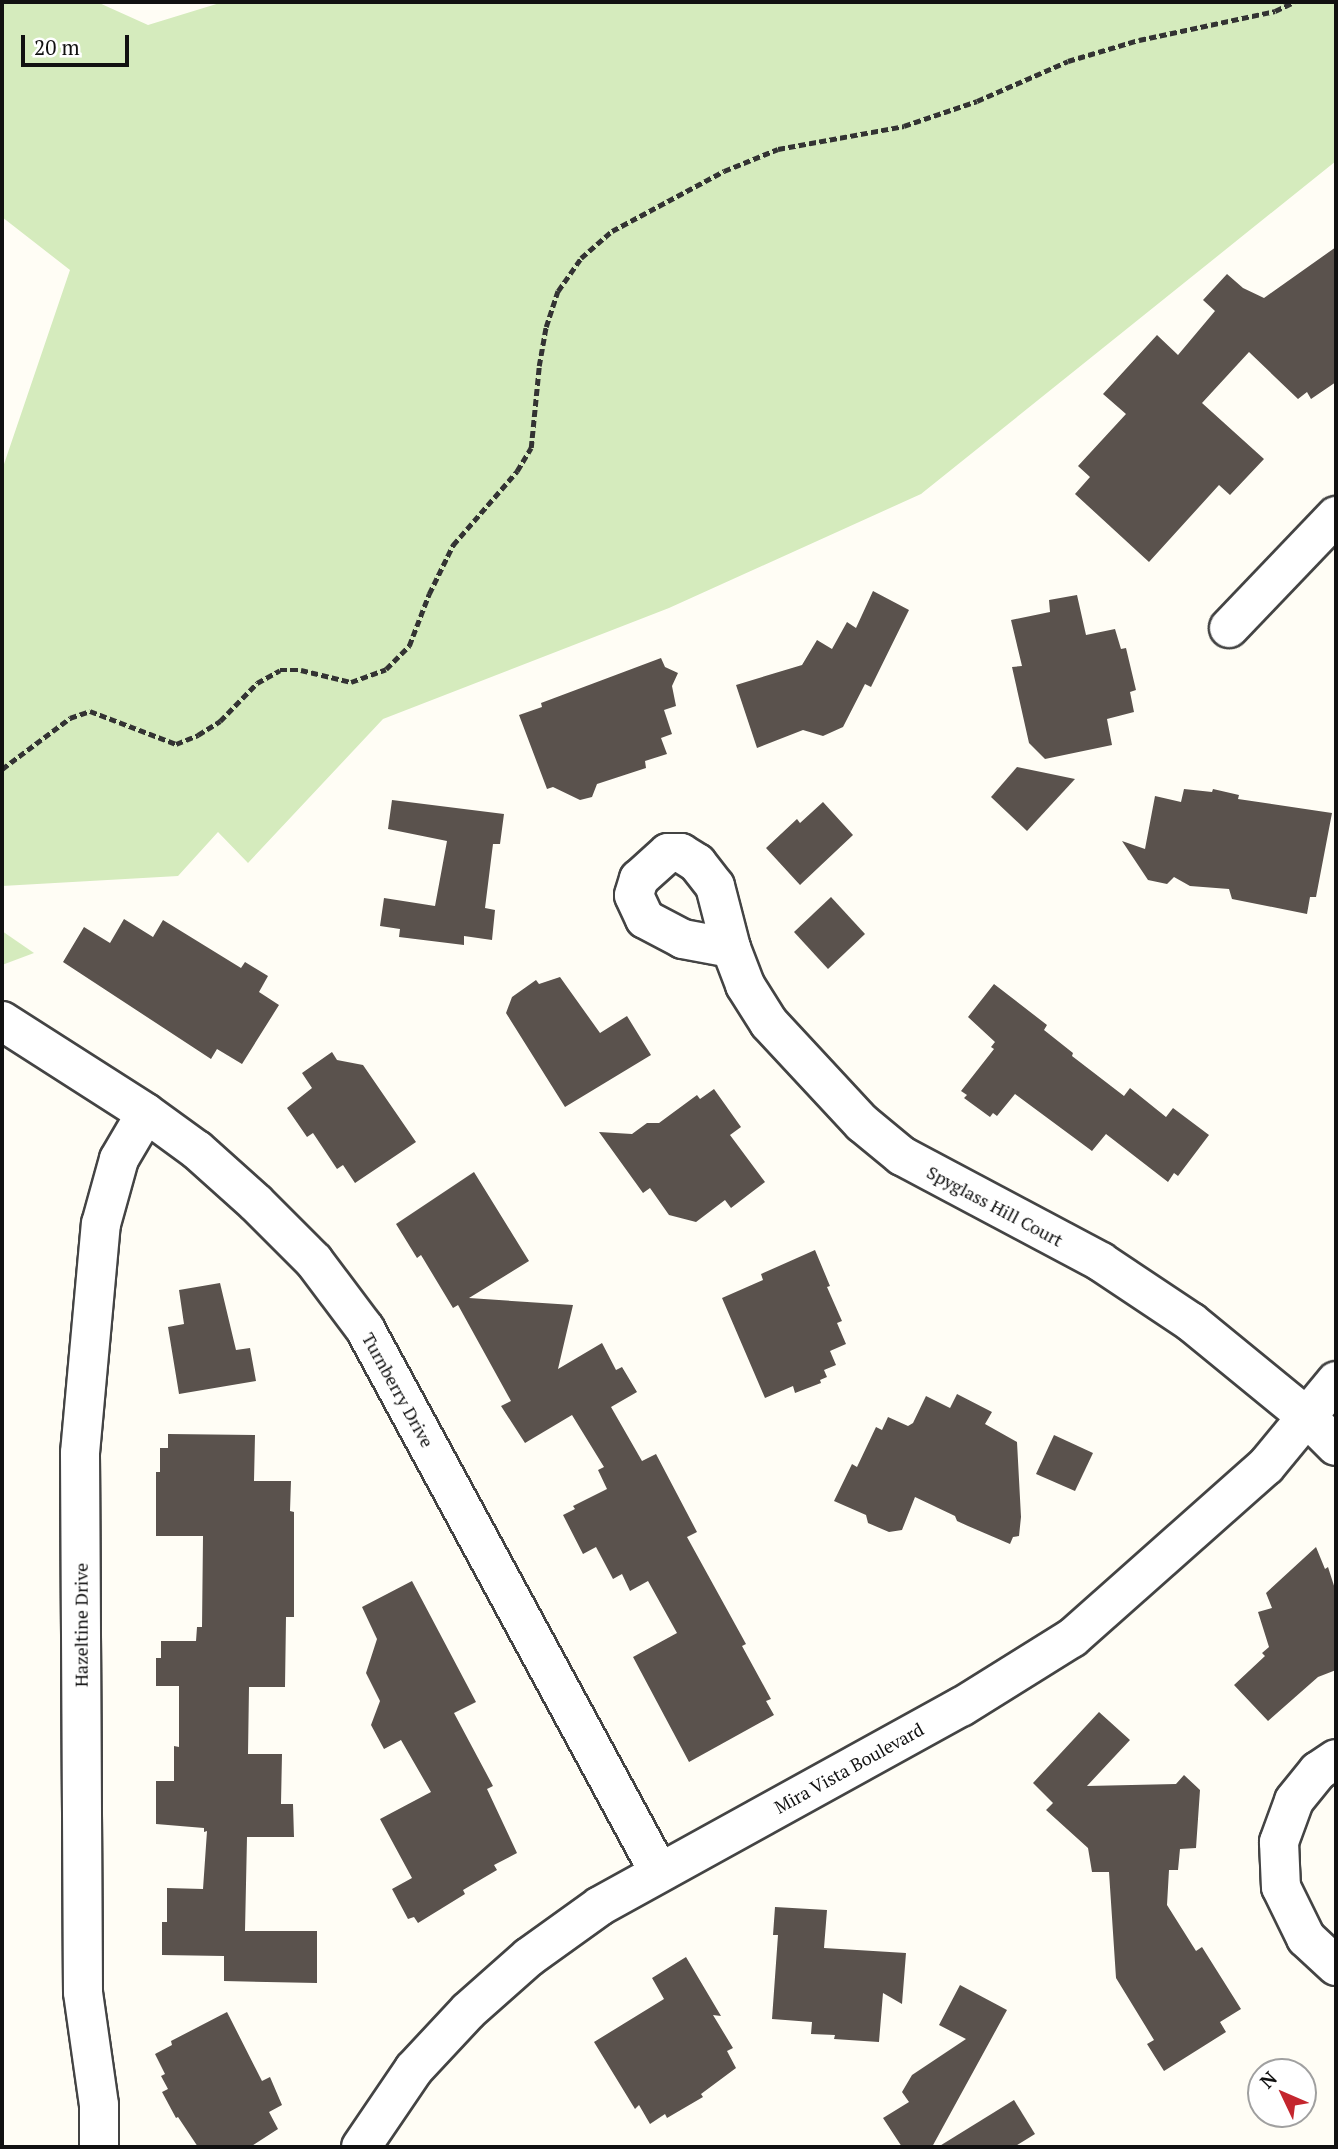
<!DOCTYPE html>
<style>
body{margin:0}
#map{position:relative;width:1338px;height:2149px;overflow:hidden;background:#fffdf5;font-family:"PT Serif",serif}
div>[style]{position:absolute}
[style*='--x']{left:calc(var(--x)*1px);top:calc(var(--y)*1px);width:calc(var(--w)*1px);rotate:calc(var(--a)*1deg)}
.green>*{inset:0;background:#d5ebbd}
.building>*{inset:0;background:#5a524d}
.path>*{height:4.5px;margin-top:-2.25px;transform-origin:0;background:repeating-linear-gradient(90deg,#333 0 7px,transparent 0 10.5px)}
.roads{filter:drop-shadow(2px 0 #444) drop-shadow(-2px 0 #444) drop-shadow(0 2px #444) drop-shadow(0 -2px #444)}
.minor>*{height:38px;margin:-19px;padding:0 19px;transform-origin:19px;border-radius:19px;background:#fff}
span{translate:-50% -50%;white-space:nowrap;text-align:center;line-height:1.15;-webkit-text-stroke:7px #fff;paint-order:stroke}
.street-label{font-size:18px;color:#111}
.frame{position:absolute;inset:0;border:4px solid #111;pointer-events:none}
.north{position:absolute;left:1247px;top:2058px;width:70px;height:70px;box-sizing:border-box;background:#fff;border:2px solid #a0a0a0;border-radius:50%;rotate:314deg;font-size:19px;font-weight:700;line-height:28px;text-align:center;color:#111}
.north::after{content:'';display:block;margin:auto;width:24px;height:32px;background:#c4262e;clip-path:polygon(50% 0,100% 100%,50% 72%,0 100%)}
.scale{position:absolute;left:21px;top:35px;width:108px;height:32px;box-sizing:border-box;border:4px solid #111;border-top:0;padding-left:9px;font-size:21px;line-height:24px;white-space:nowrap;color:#111;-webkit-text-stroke:5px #fff;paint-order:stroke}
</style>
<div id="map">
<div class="green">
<i style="clip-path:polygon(2px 2px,97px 2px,148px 25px,223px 2px,1336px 2px,1336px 161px,921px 494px,669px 608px,383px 719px,248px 863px,218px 832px,178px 876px,2px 886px,2px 470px,70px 270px,2px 217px)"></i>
<i style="clip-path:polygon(2px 931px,34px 953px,2px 965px)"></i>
</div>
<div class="building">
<i style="clip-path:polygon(1336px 247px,1336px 382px,1311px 399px,1307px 392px,1298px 399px,1249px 352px,1202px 403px,1264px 459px,1230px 495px,1219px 485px,1149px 562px,1075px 494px,1090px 477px,1078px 466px,1126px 414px,1103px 394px,1157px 335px,1178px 355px,1215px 311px,1203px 300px,1227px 274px,1243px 288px,1264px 298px)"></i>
<i style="clip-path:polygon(873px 591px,909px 610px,871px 687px,865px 684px,843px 727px,823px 736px,803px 730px,757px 748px,736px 685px,802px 665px,817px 640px,832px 649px,847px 622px,856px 628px)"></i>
<i style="clip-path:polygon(1077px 595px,1086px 635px,1115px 629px,1121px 649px,1126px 648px,1136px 690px,1130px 692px,1134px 712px,1107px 719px,1112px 745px,1045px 759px,1029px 743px,1012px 667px,1022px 666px,1011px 620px,1050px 612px,1049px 600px)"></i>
<i style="clip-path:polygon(661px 658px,665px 667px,678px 673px,672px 686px,676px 706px,664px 710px,672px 734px,661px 738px,667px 754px,645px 761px,646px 768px,597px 784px,592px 797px,580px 800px,553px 787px,547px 789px,519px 715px,542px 707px,541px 703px)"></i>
<i style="clip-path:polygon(1017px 767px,1075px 779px,1027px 831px,991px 797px)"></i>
<i style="clip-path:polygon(1184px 789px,1212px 792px,1213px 789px,1239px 795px,1238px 799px,1332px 813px,1316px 897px,1310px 897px,1307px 914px,1232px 899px,1229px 889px,1190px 886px,1174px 877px,1167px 884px,1148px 880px,1122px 841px,1145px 849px,1155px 796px,1181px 802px)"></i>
<i style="clip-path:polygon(392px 800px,504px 814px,500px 844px,493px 844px,485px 908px,495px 910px,492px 940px,464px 936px,464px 945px,399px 937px,400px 929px,380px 926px,384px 898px,435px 906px,447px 841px,388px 829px)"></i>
<i style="clip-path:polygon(823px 802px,853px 835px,800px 885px,766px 848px,797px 819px,800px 823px)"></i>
<i style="clip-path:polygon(831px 897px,865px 934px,828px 969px,794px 932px)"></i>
<i style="clip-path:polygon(124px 919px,153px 937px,163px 920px,241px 968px,245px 962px,268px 976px,259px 992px,279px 1005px,242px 1064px,217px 1049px,211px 1059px,63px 962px,84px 927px,110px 943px)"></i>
<i style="clip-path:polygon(560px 977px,600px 1033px,627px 1016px,651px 1055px,565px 1107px,506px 1013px,512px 997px,536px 980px,539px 984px)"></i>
<i style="clip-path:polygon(994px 984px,1047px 1025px,1044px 1030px,1073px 1053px,1072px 1056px,1124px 1096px,1130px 1088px,1166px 1117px,1173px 1108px,1209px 1135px,1178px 1176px,1174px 1173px,1168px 1182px,1106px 1134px,1092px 1151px,1015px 1094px,997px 1116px,993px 1113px,990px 1117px,964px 1098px,967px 1095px,961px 1091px,994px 1049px,991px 1047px,995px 1042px,968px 1017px)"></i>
<i style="clip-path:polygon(332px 1052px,337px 1060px,363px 1065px,416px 1142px,355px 1183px,343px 1165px,337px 1169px,313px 1133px,307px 1137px,287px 1108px,312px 1088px,302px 1073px)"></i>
<i style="clip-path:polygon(714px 1089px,741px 1127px,730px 1135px,765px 1182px,731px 1208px,725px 1200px,696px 1222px,669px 1215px,650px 1188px,643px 1193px,599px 1132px,632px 1134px,647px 1123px,659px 1123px,697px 1095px,700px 1099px)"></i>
<i style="clip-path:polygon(474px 1172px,529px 1261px,469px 1298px,573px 1305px,558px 1369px,602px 1343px,616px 1370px,622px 1367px,637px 1392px,611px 1407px,642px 1461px,656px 1454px,697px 1532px,687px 1537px,746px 1644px,742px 1646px,771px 1699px,766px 1701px,774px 1715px,689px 1762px,633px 1657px,677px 1633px,648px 1581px,630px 1591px,622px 1574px,613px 1579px,596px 1547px,583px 1554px,563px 1515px,575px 1509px,573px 1506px,607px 1489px,598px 1470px,604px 1467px,572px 1415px,525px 1443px,501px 1406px,511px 1401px,458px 1305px,453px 1308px,421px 1255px,417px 1258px,396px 1224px)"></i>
<i style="clip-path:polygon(815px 1250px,830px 1286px,827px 1287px,842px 1321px,837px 1323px,846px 1344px,830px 1351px,836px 1365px,824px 1370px,827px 1377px,820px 1380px,821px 1383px,795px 1393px,793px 1386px,765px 1398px,722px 1298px,763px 1280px,761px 1274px)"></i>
<i style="clip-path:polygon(220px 1283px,236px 1350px,250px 1348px,256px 1381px,179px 1394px,168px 1327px,184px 1324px,179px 1290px)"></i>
<i style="clip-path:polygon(957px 1394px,992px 1412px,985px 1424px,1017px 1442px,1021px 1517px,1019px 1536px,1013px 1537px,1010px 1544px,968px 1526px,957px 1521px,955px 1516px,915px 1497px,902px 1530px,889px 1532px,868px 1523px,866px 1515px,834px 1501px,852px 1464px,857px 1467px,876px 1427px,882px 1430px,888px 1417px,908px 1426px,913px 1423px,926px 1396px,950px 1408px)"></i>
<i style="clip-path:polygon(168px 1434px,255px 1435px,254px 1481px,291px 1481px,290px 1511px,294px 1512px,294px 1617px,286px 1617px,285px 1687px,249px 1687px,248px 1754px,282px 1754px,281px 1804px,293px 1804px,294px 1837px,247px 1837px,245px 1931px,317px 1931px,317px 1983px,224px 1981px,224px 1956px,162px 1955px,162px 1922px,167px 1922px,167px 1888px,203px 1889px,207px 1831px,204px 1832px,204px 1828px,156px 1824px,156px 1781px,174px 1781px,174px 1746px,179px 1747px,179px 1686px,156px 1686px,156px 1658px,161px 1658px,161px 1641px,196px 1641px,197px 1627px,202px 1627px,203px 1536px,156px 1536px,156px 1472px,160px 1472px,160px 1448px,168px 1448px)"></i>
<i style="clip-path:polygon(1054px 1435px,1093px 1453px,1075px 1491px,1036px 1474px)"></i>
<i style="clip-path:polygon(1316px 1547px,1325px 1569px,1328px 1567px,1336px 1592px,1336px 1670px,1318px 1677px,1268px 1721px,1234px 1685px,1265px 1656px,1262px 1653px,1269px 1647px,1258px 1612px,1272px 1608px,1266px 1593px)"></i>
<i style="clip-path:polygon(412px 1581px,476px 1702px,454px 1713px,493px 1786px,487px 1789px,517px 1853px,494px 1865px,497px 1870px,463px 1890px,465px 1894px,418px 1923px,414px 1917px,408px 1919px,392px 1889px,412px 1878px,380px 1819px,431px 1792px,401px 1740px,384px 1749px,371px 1725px,380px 1701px,366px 1673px,377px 1639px,362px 1607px)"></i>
<i style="clip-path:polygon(1099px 1712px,1130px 1740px,1087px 1786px,1176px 1784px,1184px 1775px,1200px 1790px,1196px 1848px,1180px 1849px,1178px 1870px,1169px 1870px,1167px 1905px,1196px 1951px,1202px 1947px,1241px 2009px,1220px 2022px,1226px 2032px,1164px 2071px,1147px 2044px,1154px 2040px,1116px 1978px,1109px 1872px,1092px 1872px,1088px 1848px,1046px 1810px,1053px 1803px,1033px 1783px)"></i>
<i style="clip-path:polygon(775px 1907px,827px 1910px,824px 1948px,906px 1953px,902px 2004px,883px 1993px,879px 2042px,834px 2039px,835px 2035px,811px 2034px,812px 2022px,772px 2019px,778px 1935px,773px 1935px)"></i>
<i style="clip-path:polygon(686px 1957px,721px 2016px,713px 2015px,733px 2048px,727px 2051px,736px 2068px,701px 2094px,703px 2097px,667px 2118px,665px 2114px,650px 2124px,639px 2105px,635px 2109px,594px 2042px,664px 1999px,652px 1978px)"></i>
<i style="clip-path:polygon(960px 1985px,1007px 2010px,932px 2147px,902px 2147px,883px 2118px,909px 2102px,902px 2092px,912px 2075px,966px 2039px,939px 2025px)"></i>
<i style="clip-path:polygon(227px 2012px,262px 2081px,270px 2077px,282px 2105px,269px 2112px,278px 2129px,250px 2147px,198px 2147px,178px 2117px,176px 2118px,162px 2092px,168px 2089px,161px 2076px,165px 2074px,155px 2054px,172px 2045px,171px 2041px)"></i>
<i style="clip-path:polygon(1014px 2100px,1035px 2134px,1014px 2147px,938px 2147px)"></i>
</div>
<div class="path">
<i style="--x:2;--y:769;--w:85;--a:-36.9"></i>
<i style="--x:70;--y:718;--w:21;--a:-19"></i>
<i style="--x:90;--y:711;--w:92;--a:21"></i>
<i style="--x:176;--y:744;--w:24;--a:-22"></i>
<i style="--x:198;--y:735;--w:26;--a:-32"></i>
<i style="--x:220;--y:721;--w:53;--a:-45.8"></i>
<i style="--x:257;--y:683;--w:26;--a:-29"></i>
<i style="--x:280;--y:670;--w:21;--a:0"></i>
<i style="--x:301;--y:670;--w:51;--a:13.5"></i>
<i style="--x:351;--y:682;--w:37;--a:-20"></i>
<i style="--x:386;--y:669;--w:33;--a:-45"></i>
<i style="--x:409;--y:646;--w:56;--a:-69"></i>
<i style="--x:429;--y:594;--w:55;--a:-63.9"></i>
<i style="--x:453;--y:545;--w:98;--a:-49.1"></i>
<i style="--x:517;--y:471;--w:27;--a:-59"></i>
<i style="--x:531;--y:448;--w:82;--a:-84.4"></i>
<i style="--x:539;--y:366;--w:40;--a:-80"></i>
<i style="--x:546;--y:327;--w:38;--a:-72"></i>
<i style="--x:558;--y:291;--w:40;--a:-55.1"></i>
<i style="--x:581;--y:258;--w:41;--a:-41.1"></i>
<i style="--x:612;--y:231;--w:127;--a:-28.2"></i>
<i style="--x:724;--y:171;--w:58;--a:-22.2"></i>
<i style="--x:778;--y:149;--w:128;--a:-10.3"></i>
<i style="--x:904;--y:126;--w:77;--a:-18.9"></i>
<i style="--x:977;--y:101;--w:99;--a:-23.7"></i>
<i style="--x:1068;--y:61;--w:74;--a:-16.5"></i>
<i style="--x:1139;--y:40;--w:139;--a:-12"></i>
<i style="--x:1275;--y:11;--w:21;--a:-25"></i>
</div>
<div class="roads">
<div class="minor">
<i style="--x:1229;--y:628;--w:155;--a:-46.3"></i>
<i style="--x:668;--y:853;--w:13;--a:0"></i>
<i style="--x:681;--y:853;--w:19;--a:32"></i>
<i style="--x:697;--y:863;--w:29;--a:52"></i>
<i style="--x:715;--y:886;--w:64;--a:75.5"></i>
<i style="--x:731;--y:948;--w:49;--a:-169.4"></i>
<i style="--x:683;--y:939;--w:43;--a:-152.2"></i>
<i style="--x:645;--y:919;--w:26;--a:-115"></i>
<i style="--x:634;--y:895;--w:17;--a:-73"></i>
<i style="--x:639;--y:879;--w:39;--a:-42"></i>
<i style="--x:731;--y:948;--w:40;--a:69"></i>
<i style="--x:745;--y:985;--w:45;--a:57.7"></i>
<i style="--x:769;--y:1023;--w:137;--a:47.1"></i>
<i style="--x:862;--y:1123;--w:52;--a:39.5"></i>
<i style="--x:902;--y:1156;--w:225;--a:28"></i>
<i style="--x:1101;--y:1262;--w:108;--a:33.7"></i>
<i style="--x:1191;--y:1322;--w:150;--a:39.3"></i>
<i style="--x:1307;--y:1417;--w:41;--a:45"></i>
<i style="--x:2;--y:1021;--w:171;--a:32.6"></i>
<i style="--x:146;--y:1113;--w:63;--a:36"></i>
<i style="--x:197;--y:1150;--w:79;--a:41.9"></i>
<i style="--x:256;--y:1203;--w:82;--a:45"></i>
<i style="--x:314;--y:1261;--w:85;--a:53.1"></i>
<i style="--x:365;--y:1329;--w:617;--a:61.57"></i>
<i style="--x:1336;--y:1759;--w:22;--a:146"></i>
<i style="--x:1318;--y:1771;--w:38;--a:129"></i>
<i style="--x:1294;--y:1801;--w:44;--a:110.1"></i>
<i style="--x:1279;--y:1842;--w:45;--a:87.5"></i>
<i style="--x:1281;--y:1887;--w:57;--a:63.9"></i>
<i style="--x:1306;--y:1938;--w:41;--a:43"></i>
<i style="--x:99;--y:2147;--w:42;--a:-90"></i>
<i style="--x:99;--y:2105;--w:114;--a:-98.1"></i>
<i style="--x:83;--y:1992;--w:539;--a:-90.32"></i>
<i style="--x:80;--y:1453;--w:230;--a:-84.8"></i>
<i style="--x:101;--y:1224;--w:67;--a:-74.5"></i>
<i style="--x:119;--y:1159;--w:53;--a:-59.6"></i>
<i style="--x:361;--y:2147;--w:94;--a:-55.8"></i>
<i style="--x:414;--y:2069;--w:79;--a:-47"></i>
<i style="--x:468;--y:2011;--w:81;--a:-41.5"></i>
<i style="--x:529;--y:1957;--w:87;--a:-35.7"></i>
<i style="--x:600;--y:1906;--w:412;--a:-28.9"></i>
<i style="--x:961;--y:1707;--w:131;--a:-31.9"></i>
<i style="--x:1072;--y:1638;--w:259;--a:-41.6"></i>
<i style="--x:1266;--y:1466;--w:110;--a:-50.5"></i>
</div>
</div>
<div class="street-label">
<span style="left:995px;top:1206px;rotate:28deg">Spyglass Hill Court</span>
<span style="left:398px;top:1390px;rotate:61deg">Turnberry Drive</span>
<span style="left:81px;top:1625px;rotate:-90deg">Hazeltine Drive</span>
<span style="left:849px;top:1768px;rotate:-29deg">Mira Vista Boulevard</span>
</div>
<div class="frame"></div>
<div class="north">N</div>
<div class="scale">20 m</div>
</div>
